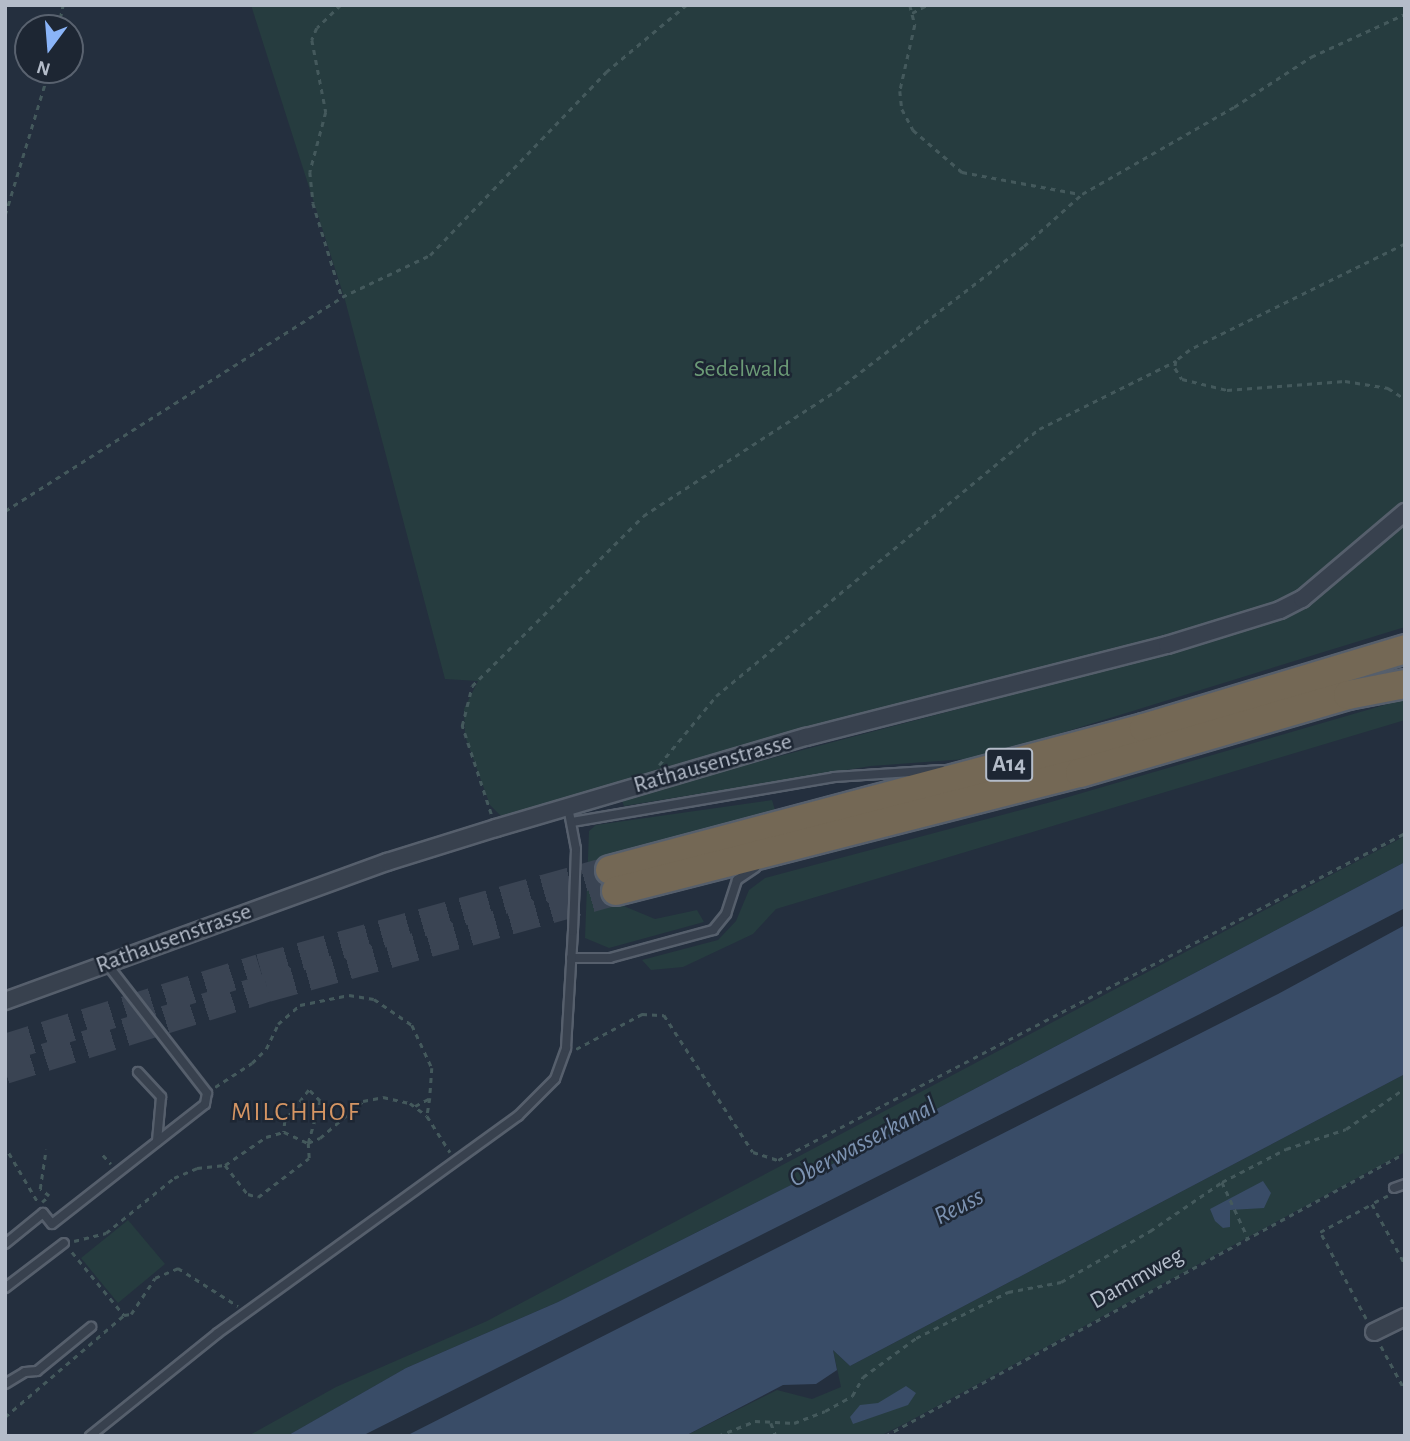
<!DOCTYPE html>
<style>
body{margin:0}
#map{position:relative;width:1410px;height:1441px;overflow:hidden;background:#242f3e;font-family:"Alegreya Sans",sans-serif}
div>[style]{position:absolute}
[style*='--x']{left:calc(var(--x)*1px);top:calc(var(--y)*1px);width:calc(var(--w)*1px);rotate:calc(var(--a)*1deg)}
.green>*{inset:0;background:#263c3f}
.water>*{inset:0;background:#394c67}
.highway-tunnel>*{height:28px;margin-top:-14px;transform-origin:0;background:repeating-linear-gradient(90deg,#3a4453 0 28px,transparent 0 42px)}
.path>*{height:2.5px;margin-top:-1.25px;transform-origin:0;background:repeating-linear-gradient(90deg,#44595c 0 5px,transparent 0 10px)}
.roads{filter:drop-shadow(2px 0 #565f6c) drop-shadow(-2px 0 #565f6c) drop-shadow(0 2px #565f6c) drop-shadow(0 -2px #565f6c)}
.lane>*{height:8px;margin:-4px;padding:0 4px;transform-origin:4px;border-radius:4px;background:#38414e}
.street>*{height:16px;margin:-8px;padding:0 8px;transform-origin:8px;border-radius:8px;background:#38414e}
.highway>*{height:28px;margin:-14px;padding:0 14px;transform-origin:14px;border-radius:14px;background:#746855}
span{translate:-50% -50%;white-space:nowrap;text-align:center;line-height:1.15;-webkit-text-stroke:5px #1d2633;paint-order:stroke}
.shield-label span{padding:2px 5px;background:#1d2633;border:2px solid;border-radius:5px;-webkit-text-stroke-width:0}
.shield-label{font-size:23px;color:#b4bcc9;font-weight:700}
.park-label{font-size:24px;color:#6b9a76}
.street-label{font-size:24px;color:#b4bcc9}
.neighbourhood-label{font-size:26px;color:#d59563;letter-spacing:2px}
.water-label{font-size:26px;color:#7c92b1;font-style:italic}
.frame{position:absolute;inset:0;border:7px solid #b4bcc9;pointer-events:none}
.north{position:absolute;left:14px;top:14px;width:70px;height:70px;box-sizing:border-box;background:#1d2633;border:2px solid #59626f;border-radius:50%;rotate:196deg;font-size:19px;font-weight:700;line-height:28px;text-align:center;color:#b4bcc9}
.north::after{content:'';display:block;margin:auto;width:24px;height:32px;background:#8ab4f8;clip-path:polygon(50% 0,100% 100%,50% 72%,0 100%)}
</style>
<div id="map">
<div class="green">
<i style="clip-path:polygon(251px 5px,1405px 5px,1405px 627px,980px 758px,871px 766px,624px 806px,621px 798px,1204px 644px,1199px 626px,501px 816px,490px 805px,465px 736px,464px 709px,478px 681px,445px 679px,345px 300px)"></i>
<i style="clip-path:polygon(1405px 699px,1405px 720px,776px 909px,753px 934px,683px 967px,651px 970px,642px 960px,718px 940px,736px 921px,749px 890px,765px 878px,1051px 802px)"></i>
<i style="clip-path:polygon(772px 800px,775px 810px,604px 858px,614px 902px,655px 919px,697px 910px,704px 922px,609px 948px,585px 938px,589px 831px,596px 825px)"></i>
<i style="clip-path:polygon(1405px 836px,1405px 862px,821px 1170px,558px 1302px,406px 1368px,287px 1436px,248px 1436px,336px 1387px,487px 1321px)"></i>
<i style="clip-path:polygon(1405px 1074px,1405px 1152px,906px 1423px,880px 1436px,685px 1436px,777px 1390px,812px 1399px,841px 1387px,833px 1350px,850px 1366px)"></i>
<i style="clip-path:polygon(128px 1220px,165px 1264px,118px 1303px,81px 1258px)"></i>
</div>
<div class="water">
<i style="clip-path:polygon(1405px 862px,1405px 908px,1200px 1014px,362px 1436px,287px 1436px,406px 1368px,558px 1302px,821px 1170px)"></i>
<i style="clip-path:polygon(1405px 925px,1405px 1074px,850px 1366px,833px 1350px,837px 1370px,816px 1384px,783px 1385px,685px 1436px,406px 1436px,1278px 994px)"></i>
<i style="clip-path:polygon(1263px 1181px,1271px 1193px,1264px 1208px,1230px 1210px,1230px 1227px,1223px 1228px,1215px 1221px,1210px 1209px)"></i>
<i style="clip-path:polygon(906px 1386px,916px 1393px,908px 1405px,853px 1424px,850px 1417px,860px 1405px,878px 1403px)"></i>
</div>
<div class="highway-tunnel">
<i style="--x:5;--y:1048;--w:267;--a:-17.4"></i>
<i style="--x:260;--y:968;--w:363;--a:-15.6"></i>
<i style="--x:5;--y:1070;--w:275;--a:-17.4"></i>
<i style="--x:267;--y:988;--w:362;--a:-15.5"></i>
</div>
<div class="path">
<i style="--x:341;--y:5;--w:33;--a:136"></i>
<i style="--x:317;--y:28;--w:13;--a:113"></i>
<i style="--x:312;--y:40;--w:73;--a:79"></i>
<i style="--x:326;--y:112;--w:62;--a:104.9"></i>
<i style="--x:310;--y:172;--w:31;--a:84"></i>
<i style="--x:313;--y:203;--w:98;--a:72.9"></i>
<i style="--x:910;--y:5;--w:21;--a:76"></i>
<i style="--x:915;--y:25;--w:68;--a:102.8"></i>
<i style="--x:900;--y:91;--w:18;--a:84"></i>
<i style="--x:902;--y:109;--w:24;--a:62"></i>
<i style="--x:913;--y:130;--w:65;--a:40.6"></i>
<i style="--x:962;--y:172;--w:120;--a:10.6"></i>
<i style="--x:912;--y:13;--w:17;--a:-28"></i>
<i style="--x:58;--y:28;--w:24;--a:-78"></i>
<i style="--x:5;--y:215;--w:152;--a:-73.1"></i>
<i style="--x:1405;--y:244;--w:240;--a:153.8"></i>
<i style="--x:1190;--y:350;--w:18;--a:142"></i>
<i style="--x:1176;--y:361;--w:7;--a:98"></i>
<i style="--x:1175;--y:368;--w:13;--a:58"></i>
<i style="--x:1182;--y:379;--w:46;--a:13.7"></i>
<i style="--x:1227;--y:390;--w:118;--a:-4.4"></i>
<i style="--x:1345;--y:381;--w:44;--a:9.2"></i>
<i style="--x:1388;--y:388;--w:20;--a:33"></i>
<i style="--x:5;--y:511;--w:399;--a:-32.4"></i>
<i style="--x:342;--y:297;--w:98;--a:-25.5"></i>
<i style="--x:430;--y:255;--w:254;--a:-46.1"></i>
<i style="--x:606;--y:72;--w:104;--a:-39.9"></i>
<i style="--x:659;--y:765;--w:89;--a:-50.4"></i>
<i style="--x:716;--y:696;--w:419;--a:-39.6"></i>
<i style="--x:1039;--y:429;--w:153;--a:-26.4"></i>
<i style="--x:491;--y:814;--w:93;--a:-108.2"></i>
<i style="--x:462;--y:726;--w:41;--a:-76"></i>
<i style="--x:472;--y:686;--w:241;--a:-44.8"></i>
<i style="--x:643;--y:516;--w:231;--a:-33"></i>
<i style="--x:837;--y:390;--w:236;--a:-37.6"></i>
<i style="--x:1024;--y:246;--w:78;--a:-41.9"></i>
<i style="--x:1082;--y:194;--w:175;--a:-29.8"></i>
<i style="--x:1234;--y:107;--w:92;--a:-33"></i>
<i style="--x:1311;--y:57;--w:103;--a:-24.6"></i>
<i style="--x:576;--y:1049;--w:75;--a:-27.9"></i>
<i style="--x:642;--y:1014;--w:22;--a:3"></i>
<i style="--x:664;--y:1015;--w:163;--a:57"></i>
<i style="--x:753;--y:1152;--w:26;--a:18"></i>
<i style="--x:778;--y:1160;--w:707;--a:-27.54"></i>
<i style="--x:215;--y:1087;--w:44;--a:-33"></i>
<i style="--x:252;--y:1063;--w:20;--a:-45"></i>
<i style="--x:266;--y:1049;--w:28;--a:-64"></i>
<i style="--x:278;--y:1024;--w:29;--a:-41"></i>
<i style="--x:300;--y:1005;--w:50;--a:-11.5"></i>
<i style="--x:349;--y:995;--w:25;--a:9"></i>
<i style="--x:374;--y:999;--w:46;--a:34.4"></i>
<i style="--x:412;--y:1025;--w:47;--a:65.1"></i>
<i style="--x:432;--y:1068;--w:30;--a:94"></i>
<i style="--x:415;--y:1106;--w:17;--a:-28"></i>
<i style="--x:430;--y:1098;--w:18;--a:99"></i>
<i style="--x:9;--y:1153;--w:59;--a:59.5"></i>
<i style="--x:103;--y:1155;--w:12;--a:48"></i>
<i style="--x:225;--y:1165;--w:50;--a:-34.3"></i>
<i style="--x:266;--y:1137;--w:19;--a:-16"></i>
<i style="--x:284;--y:1132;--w:26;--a:25"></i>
<i style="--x:308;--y:1143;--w:13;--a:-23"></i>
<i style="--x:320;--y:1138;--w:57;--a:-40.7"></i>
<i style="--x:363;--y:1101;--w:20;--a:-11"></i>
<i style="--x:383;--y:1097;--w:28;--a:13"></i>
<i style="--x:410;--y:1103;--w:21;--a:37"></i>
<i style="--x:427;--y:1116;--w:43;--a:57.4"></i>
<i style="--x:1222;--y:1182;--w:62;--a:65.1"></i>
<i style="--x:1388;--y:1196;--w:18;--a:153"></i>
<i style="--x:1372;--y:1204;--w:68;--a:61.2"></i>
<i style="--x:42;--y:1202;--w:9;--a:-41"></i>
<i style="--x:49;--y:1196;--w:11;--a:-142"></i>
<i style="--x:40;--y:1189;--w:40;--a:-81.5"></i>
<i style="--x:74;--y:1241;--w:33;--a:-14"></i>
<i style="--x:106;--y:1233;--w:87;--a:-39"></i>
<i style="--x:174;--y:1178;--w:25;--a:-23"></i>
<i style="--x:197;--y:1168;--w:28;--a:-6"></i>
<i style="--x:225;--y:1165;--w:37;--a:52"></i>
<i style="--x:248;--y:1194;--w:10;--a:17"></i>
<i style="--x:258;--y:1197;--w:64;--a:-37.4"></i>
<i style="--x:309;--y:1158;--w:15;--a:-94"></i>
<i style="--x:308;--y:1143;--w:44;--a:-74.1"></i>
<i style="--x:320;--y:1101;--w:16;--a:-135"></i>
<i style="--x:309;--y:1090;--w:39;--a:128"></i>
<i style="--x:285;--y:1121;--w:11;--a:95"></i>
<i style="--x:72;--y:1252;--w:82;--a:50.5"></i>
<i style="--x:124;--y:1315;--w:7;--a:-8"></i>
<i style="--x:131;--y:1314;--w:43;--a:-56.3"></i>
<i style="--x:155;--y:1278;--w:25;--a:-23"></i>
<i style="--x:178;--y:1268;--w:71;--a:32.3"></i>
<i style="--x:1366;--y:1319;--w:98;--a:-117.9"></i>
<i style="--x:1320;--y:1232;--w:59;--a:-28.3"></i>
<i style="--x:1381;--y:1346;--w:50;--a:61.4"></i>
<i style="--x:5;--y:1417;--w:157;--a:-40.6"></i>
<i style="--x:771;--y:1423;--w:14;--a:69"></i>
<i style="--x:718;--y:1436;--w:40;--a:-22"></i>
<i style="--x:755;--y:1421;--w:39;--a:3"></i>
<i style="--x:794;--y:1423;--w:33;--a:-21"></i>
<i style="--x:825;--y:1411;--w:31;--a:-29"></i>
<i style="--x:852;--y:1396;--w:22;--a:-60"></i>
<i style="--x:863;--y:1377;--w:66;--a:-36.3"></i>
<i style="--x:916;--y:1338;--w:103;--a:-26.6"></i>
<i style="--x:1008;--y:1292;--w:54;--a:-10.7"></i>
<i style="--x:1061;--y:1282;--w:103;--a:-29.8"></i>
<i style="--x:1150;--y:1231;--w:87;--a:-34.2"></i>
<i style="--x:1222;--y:1182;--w:72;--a:-27.3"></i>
<i style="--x:1286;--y:1149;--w:63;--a:-18.4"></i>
<i style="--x:1346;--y:1129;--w:72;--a:-34.8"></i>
<i style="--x:885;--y:1436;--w:592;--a:-28.56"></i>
</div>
<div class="roads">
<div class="lane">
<i style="--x:572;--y:822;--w:266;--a:-9.7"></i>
<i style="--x:834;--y:777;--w:108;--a:-3.7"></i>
<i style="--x:571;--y:958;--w:39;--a:0"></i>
<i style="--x:610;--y:958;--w:107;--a:-15.2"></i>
<i style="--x:713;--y:930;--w:21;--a:-51"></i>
<i style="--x:726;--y:914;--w:36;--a:-72"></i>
<i style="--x:737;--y:880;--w:22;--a:-34"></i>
<i style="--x:138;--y:1072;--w:34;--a:47"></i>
<i style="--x:161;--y:1097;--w:44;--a:95.2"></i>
<i style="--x:1394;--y:1188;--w:12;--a:-20"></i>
<i style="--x:5;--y:1244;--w:49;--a:-39.2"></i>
<i style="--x:43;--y:1213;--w:14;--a:51"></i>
<i style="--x:52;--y:1224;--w:194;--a:-38.1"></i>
<i style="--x:205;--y:1104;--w:11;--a:-80"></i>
<i style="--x:207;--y:1093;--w:163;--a:-127.8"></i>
<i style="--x:5;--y:1288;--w:74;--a:-37.3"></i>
<i style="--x:5;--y:1384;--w:23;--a:-31"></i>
<i style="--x:25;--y:1372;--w:12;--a:-5"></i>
<i style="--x:37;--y:1371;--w:70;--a:-39.2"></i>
<i style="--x:90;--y:1436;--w:164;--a:-38.8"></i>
<i style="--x:218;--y:1333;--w:370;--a:-35.9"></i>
<i style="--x:518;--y:1116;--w:52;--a:-45"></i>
<i style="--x:555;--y:1079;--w:33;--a:-70"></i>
<i style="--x:566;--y:1048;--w:117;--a:-86.6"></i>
<i style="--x:573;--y:931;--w:82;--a:-87.9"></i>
<i style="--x:576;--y:849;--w:43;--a:-100.8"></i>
</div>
<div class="street">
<i style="--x:5;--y:1001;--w:407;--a:-20"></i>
<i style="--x:387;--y:862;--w:114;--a:-17.3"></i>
<i style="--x:496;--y:828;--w:323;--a:-16.4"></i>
<i style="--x:806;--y:737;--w:373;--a:-14.3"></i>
<i style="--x:1167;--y:645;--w:118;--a:-17.2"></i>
<i style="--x:1280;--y:610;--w:25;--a:-27"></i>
<i style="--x:1302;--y:599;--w:135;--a:-40.2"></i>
<i style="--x:1374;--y:1332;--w:34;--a:-26"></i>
</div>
<div class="highway">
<i style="--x:610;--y:870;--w:553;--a:-14.89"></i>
<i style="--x:1144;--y:728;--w:273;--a:-16.8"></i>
<i style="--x:616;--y:891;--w:479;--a:-14.3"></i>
<i style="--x:1080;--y:773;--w:279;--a:-16.2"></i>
<i style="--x:1348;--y:695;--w:58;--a:-10.9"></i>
</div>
</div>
<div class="shield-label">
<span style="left:1009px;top:765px">A14</span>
</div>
<div class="park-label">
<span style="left:742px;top:370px">Sedelwald</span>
</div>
<div class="street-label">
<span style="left:713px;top:764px;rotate:-16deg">Rathausenstrasse</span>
<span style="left:174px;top:939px;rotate:-20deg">Rathausenstrasse</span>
<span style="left:1137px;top:1279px;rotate:-29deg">Dammweg</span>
</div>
<div class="neighbourhood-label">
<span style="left:296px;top:1113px">MILCHHOF</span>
</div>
<div class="water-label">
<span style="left:863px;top:1143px;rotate:-28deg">Oberwasserkanal</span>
<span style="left:959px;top:1207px;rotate:-27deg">Reuss</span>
</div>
<div class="frame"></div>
<div class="north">N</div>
</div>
